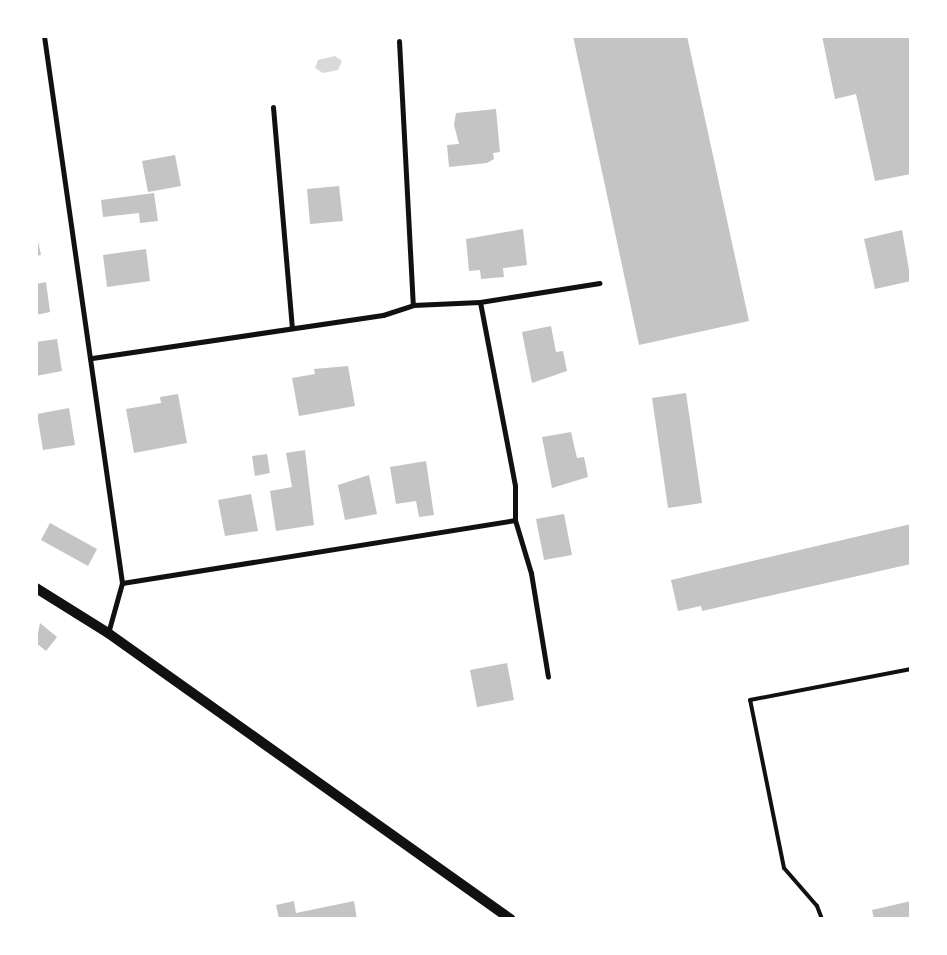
<!DOCTYPE html>
<style>
body{margin:0}
#map{position:relative;width:947px;height:955px;overflow:hidden;background:#fff;font-family:Roboto,sans-serif}
div>[style]{position:absolute}
[style*='--x']{left:calc(var(--x)*1px);top:calc(var(--y)*1px);width:calc(var(--w)*1px);rotate:calc(var(--a)*1deg)}
.water>*{inset:0;background:#d9d9d9}
.building>*{inset:0;background:#c4c4c4}
.service>*{height:4px;margin:-2px;padding:0 2px;transform-origin:2px;border-radius:2px;background:#111}
.minor>*{height:5px;margin:-2.5px;padding:0 2.5px;transform-origin:2.5px;border-radius:2.5px;background:#111}
.secondary>*{height:10px;margin:-5px;padding:0 5px;transform-origin:5px;border-radius:5px;background:#111}
span{translate:-50% -50%;white-space:nowrap;text-align:center;line-height:1.15;-webkit-text-stroke:5px #fff;paint-order:stroke}
.frame{position:absolute;inset:0;border:38px solid #fff;pointer-events:none}
</style>
<div id="map">
<div class="water">
<i style="clip-path:polygon(335px 56px,342px 61px,338px 70px,323px 73px,315px 68px,318px 60px)"></i>
</div>
<div class="building">
<i style="clip-path:polygon(573px 36px,687px 36px,749px 321px,639px 345px)"></i>
<i style="clip-path:polygon(822px 36px,911px 36px,911px 174px,875px 181px,856px 94px,835px 99px)"></i>
<i style="clip-path:polygon(496px 109px,500px 152px,493px 153px,494px 159px,487px 163px,449px 167px,447px 145px,459px 144px,454px 125px,456px 113px)"></i>
<i style="clip-path:polygon(175px 155px,181px 186px,148px 192px,142px 161px)"></i>
<i style="clip-path:polygon(339px 186px,343px 221px,310px 224px,307px 189px)"></i>
<i style="clip-path:polygon(154px 193px,158px 221px,140px 223px,139px 213px,103px 217px,101px 200px)"></i>
<i style="clip-path:polygon(523px 229px,527px 265px,503px 268px,504px 277px,481px 279px,480px 270px,469px 271px,466px 239px)"></i>
<i style="clip-path:polygon(902px 230px,911px 281px,875px 289px,864px 239px)"></i>
<i style="clip-path:polygon(36px 232px,41px 255px,36px 256px)"></i>
<i style="clip-path:polygon(146px 249px,150px 281px,107px 287px,103px 255px)"></i>
<i style="clip-path:polygon(46px 282px,50px 312px,36px 315px,36px 284px)"></i>
<i style="clip-path:polygon(551px 326px,556px 352px,563px 351px,567px 371px,532px 383px,522px 332px)"></i>
<i style="clip-path:polygon(57px 339px,62px 371px,36px 376px,36px 342px)"></i>
<i style="clip-path:polygon(348px 366px,355px 406px,299px 416px,292px 378px,315px 374px,314px 369px)"></i>
<i style="clip-path:polygon(686px 393px,702px 503px,668px 508px,652px 398px)"></i>
<i style="clip-path:polygon(178px 394px,187px 443px,134px 453px,126px 409px,161px 403px,160px 397px)"></i>
<i style="clip-path:polygon(69px 408px,75px 445px,43px 450px,37px 414px)"></i>
<i style="clip-path:polygon(571px 432px,577px 458px,584px 457px,588px 477px,552px 488px,542px 437px)"></i>
<i style="clip-path:polygon(305px 450px,314px 525px,276px 531px,270px 491px,292px 487px,286px 453px)"></i>
<i style="clip-path:polygon(267px 454px,270px 473px,255px 476px,252px 456px)"></i>
<i style="clip-path:polygon(426px 461px,434px 515px,419px 517px,416px 501px,396px 504px,390px 467px)"></i>
<i style="clip-path:polygon(369px 475px,377px 514px,345px 520px,338px 485px)"></i>
<i style="clip-path:polygon(251px 494px,258px 531px,225px 536px,218px 500px)"></i>
<i style="clip-path:polygon(564px 514px,572px 555px,544px 560px,536px 519px)"></i>
<i style="clip-path:polygon(50px 523px,97px 549px,88px 566px,41px 540px)"></i>
<i style="clip-path:polygon(911px 524px,911px 564px,702px 611px,701px 606px,678px 611px,671px 580px)"></i>
<i style="clip-path:polygon(40px 623px,57px 637px,46px 651px,36px 643px)"></i>
<i style="clip-path:polygon(507px 663px,514px 700px,477px 707px,470px 670px)"></i>
<i style="clip-path:polygon(294px 901px,296px 913px,354px 901px,357px 919px,279px 919px,276px 905px)"></i>
<i style="clip-path:polygon(911px 901px,911px 919px,874px 919px,872px 910px)"></i>
</div>
<div class="service">
<i style="--x:822;--y:919;--w:14;--a:-111"></i>
<i style="--x:817;--y:906;--w:50;--a:-131"></i>
<i style="--x:784;--y:868;--w:171;--a:-101.4"></i>
<i style="--x:750;--y:700;--w:164;--a:-10.9"></i>
</div>
<div class="minor">
<i style="--x:44;--y:36;--w:553;--a:81.88"></i>
<i style="--x:122;--y:583;--w:52;--a:105.6"></i>
<i style="--x:399;--y:41;--w:264;--a:87"></i>
<i style="--x:273;--y:107;--w:222;--a:85.1"></i>
<i style="--x:480;--y:302;--w:187;--a:79.2"></i>
<i style="--x:515;--y:486;--w:34;--a:90"></i>
<i style="--x:515;--y:520;--w:55;--a:73.2"></i>
<i style="--x:531;--y:573;--w:105;--a:80.7"></i>
<i style="--x:92;--y:358;--w:294;--a:-8.4"></i>
<i style="--x:383;--y:315;--w:32;--a:-18"></i>
<i style="--x:413;--y:305;--w:67;--a:-2.6"></i>
<i style="--x:480;--y:302;--w:121;--a:-9"></i>
<i style="--x:122;--y:583;--w:398;--a:-9.1"></i>
</div>
<div class="secondary">
<i style="--x:36;--y:588;--w:85;--a:32"></i>
<i style="--x:108;--y:633;--w:494;--a:35.4"></i>
</div>
<div class="frame"></div>
</div>
